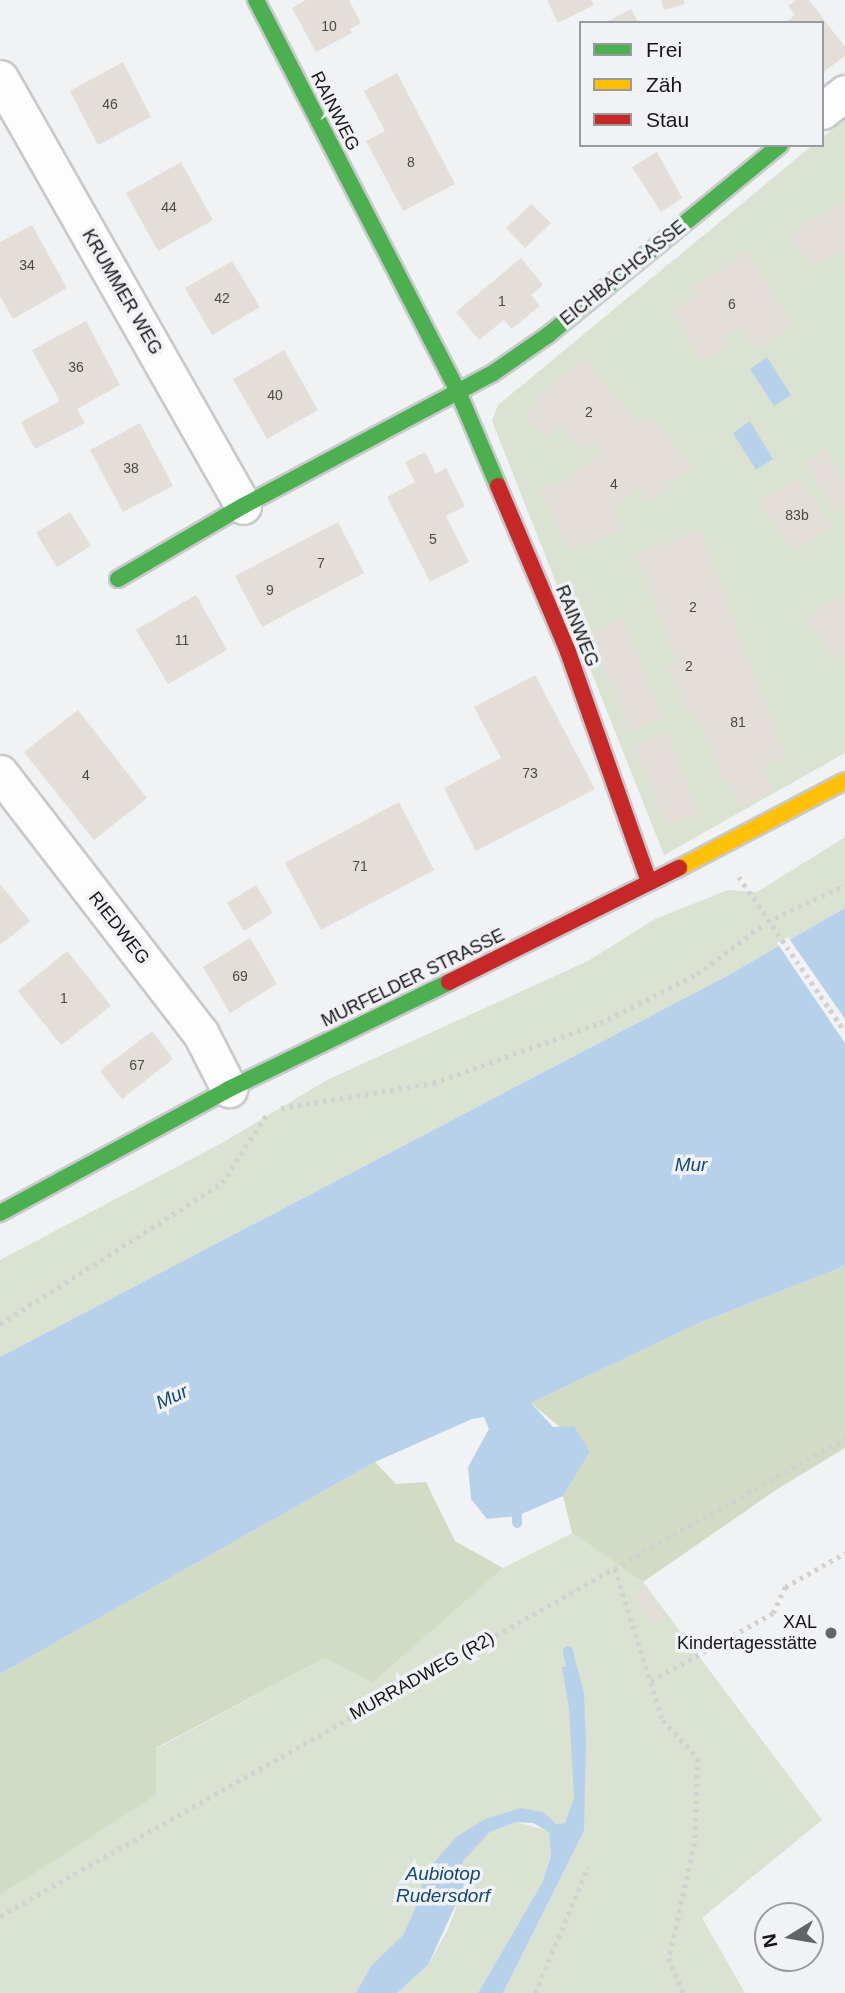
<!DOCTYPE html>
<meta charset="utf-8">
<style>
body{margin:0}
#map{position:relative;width:845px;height:1993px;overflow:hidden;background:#f1f2f4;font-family:Helvetica,sans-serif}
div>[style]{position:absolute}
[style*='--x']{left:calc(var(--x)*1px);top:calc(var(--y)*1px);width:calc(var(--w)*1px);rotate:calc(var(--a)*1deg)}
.green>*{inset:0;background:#dae2d2}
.forest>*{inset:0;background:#d2dbc4}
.water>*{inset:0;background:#b8d1ea}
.pier>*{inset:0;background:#f1f2f4}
.stream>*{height:10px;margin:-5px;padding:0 5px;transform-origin:5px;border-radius:5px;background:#b8d1ea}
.building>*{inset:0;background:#e3ded7}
.path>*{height:4.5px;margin-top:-2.25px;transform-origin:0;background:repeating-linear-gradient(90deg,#d1d1d1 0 3.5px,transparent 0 8.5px)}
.roads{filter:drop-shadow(2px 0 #c8c9cb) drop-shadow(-2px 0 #c8c9cb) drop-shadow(0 2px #c8c9cb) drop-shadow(0 -2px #c8c9cb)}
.street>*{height:35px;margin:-17.5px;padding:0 17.5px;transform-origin:17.5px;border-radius:17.5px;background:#fdfdfd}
.fast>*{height:16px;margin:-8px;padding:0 8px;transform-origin:8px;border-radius:8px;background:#4caf50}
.slow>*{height:16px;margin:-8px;padding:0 8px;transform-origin:8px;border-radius:8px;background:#ffc107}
.jam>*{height:16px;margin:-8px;padding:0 8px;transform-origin:8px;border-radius:8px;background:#c62828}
.path-bridge>*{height:4.5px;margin-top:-2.25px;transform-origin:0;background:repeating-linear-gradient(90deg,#d1d1d1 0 3.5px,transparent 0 8.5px)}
.dots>*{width:19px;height:19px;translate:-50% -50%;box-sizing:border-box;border:4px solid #f0f2f5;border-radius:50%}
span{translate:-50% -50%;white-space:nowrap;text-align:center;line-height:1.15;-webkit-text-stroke:7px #f0f2f5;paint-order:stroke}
.number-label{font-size:14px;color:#4b4a49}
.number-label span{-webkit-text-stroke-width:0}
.street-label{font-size:18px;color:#171718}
.poi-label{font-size:18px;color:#171718}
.right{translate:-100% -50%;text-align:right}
.water-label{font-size:19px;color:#124873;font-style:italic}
.legend{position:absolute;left:579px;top:21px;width:245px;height:126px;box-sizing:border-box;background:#f0f2f5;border:2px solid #999a9d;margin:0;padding:9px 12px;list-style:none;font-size:21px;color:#171718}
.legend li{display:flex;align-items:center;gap:14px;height:35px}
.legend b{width:35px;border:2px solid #999a9d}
.north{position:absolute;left:754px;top:1902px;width:70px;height:70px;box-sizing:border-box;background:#f0f2f5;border:2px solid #999a9d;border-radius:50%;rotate:259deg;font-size:19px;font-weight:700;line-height:28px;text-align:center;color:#171718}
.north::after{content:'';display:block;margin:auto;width:24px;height:32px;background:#636465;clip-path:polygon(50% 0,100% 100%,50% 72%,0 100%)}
</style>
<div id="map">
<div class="green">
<i style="clip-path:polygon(845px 119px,845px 753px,664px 855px,492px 421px,498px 405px,813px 145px,822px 145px,822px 138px)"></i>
<i style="clip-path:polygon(845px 837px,845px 908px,727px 976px,0 1357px,0 1260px,222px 1143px,327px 1080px,588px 961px,655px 919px,728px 890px,757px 892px)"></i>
<i style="clip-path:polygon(572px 1533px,643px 1582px,822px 1820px,702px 1918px,745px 1993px,503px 1993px,584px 1831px,557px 1824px,543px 1812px,521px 1808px,424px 1874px,418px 1902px,403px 1935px,371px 1966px,356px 1993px,0 1993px,0 1894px,156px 1749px,325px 1658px,373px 1681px,503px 1568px)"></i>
<i style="clip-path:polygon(516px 1822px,549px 1831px,551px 1856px,542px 1883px,478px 1993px,397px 1993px,428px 1965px,448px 1929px,464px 1887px,462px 1861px,490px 1832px)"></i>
</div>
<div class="forest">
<i style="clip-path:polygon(845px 1266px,845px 1448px,779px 1488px,643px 1582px,572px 1533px,563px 1496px,590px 1452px,531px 1403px,697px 1324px)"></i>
<i style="clip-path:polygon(375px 1462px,396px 1484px,426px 1482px,455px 1541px,503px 1568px,373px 1682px,325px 1658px,156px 1748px,156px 1795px,0 1895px,0 1674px)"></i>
</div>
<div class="water">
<i style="clip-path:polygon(767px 357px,791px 395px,774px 406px,750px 369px)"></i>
<i style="clip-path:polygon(750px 421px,773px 459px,756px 470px,733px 433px)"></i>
<i style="clip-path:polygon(845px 908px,845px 1266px,697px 1324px,531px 1403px,553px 1427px,574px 1426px,590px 1452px,563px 1496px,517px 1516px,487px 1519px,471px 1499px,468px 1467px,489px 1429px,484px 1417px,472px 1419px,375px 1462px,0 1674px,0 1357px,727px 976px)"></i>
<i style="clip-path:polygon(577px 1666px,584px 1693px,586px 1743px,584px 1831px,503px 1993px,478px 1993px,542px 1883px,551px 1856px,549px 1832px,533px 1823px,516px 1822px,490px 1832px,463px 1861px,464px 1887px,428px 1965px,397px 1993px,356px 1993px,371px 1966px,403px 1935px,418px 1902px,424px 1874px,456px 1837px,485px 1819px,521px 1808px,543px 1812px,557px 1824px,565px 1823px,574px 1798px,569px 1708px,562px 1667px)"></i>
</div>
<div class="pier">
<i style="clip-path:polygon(788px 937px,845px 1019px,845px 1043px,777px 943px)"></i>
</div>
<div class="stream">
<i style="--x:516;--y:1501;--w:22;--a:87"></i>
<i style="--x:568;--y:1651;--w:30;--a:78"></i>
</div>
<div class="building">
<i style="clip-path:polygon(306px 0,349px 0,361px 23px,350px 29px,352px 33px,316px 52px,292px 8px)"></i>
<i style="clip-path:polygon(547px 0,591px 0,594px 5px,558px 23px)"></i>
<i style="clip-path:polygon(661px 0,684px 0,685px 4px,664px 10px)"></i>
<i style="clip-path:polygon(796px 0,809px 0,845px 47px,845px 56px,822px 73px,822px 23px,785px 23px,795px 15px,788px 6px)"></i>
<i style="clip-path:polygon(631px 9px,638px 22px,645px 23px,605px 23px)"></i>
<i style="clip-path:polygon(123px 62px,151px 117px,98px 145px,70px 91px)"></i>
<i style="clip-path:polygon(397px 73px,455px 184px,403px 211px,366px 141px,385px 131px,364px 91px)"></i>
<i style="clip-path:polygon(657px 152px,682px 198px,661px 212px,632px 167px)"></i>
<i style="clip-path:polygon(181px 162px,213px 220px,158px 251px,126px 193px)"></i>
<i style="clip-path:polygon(845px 201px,845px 249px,810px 266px,789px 235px)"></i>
<i style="clip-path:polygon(531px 204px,551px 223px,525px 248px,506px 228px)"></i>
<i style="clip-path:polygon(32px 225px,67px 288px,13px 319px,0 296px,0 242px)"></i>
<i style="clip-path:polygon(749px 252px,793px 326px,754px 349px,742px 327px,723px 338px,728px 346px,701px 361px,672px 311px,696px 297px,689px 287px)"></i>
<i style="clip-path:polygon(521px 258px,543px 285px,531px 295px,540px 306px,512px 329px,504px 320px,479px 340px,456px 312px)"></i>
<i style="clip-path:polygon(232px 261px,260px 307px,212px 335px,185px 288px)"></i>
<i style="clip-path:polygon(86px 321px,120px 385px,77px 409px,85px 423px,35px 449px,21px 422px,60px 401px,32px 350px)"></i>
<i style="clip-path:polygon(284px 350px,318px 410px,267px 439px,233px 379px)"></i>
<i style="clip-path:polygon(584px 357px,639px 424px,652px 417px,692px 467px,648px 501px,638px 485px,616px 506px,623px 529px,567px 550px,540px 488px,563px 483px,602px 451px,594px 441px,582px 451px,560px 424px,548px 437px,523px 416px,540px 400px,537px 396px)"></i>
<i style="clip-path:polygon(140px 423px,173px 486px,123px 512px,90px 450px)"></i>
<i style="clip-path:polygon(825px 450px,845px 481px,845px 506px,835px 512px,804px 463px)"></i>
<i style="clip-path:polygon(425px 452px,436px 474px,446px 468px,465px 506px,446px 516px,469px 562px,430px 582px,387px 497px,415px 482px,405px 462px)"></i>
<i style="clip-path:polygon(800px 477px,833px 527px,793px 553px,761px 503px)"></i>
<i style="clip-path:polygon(70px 512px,91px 546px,57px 567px,36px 533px)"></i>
<i style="clip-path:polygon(338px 522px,364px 573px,262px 627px,235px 576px)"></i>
<i style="clip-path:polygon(700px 530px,786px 757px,762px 766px,773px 792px,739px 806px,728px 779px,723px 781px,696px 711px,687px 715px,668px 664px,676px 661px,636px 554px)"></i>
<i style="clip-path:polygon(845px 594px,845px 653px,834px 660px,807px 618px)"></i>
<i style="clip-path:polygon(196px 595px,227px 650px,168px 684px,136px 630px)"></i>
<i style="clip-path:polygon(624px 618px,664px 719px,630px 732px,590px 632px)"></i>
<i style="clip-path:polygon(535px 675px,595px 789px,476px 851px,444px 788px,501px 758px,474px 707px)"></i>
<i style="clip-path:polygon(78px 710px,147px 798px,94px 840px,24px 752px)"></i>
<i style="clip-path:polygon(667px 732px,700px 814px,666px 827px,634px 745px)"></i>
<i style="clip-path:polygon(399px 802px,434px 870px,321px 930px,285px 863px)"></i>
<i style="clip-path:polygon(0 884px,30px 921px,0 945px)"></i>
<i style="clip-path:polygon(256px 885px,273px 913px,244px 931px,227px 903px)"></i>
<i style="clip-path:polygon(250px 938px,277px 984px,230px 1013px,203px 967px)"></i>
<i style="clip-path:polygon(67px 951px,111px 1006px,61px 1045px,18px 991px)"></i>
<i style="clip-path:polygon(152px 1031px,173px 1059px,122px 1099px,100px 1071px)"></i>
<i style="clip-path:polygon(644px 1587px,664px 1616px,653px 1626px,633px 1596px)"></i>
</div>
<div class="path">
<i style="--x:775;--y:918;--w:77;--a:-25.2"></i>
<i style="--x:281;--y:1108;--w:154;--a:-9.3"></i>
<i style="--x:433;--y:1083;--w:177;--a:-19.8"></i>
<i style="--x:600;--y:1023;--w:109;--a:-26.8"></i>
<i style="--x:697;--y:974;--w:84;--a:-36.7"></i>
<i style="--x:0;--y:1324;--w:263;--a:-32.4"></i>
<i style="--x:222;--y:1183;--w:82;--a:-56.9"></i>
<i style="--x:615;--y:1569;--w:158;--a:72.4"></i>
<i style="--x:663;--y:1720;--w:52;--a:47.4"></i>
<i style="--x:698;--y:1758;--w:85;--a:92"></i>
<i style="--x:695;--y:1843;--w:118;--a:102.7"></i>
<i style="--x:669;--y:1958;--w:38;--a:68"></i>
<i style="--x:651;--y:1681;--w:140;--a:-29.1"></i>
<i style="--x:773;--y:1613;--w:29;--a:-65"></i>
<i style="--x:785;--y:1587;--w:69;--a:-29.5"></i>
<i style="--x:0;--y:1916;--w:971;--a:-29.5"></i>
<i style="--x:535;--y:1993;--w:137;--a:-67.2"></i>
</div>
<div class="roads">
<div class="street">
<i style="--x:0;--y:78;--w:492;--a:60.4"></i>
<i style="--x:822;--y:111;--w:29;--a:-38"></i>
<i style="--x:0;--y:773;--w:329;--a:52.4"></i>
<i style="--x:201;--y:1034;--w:62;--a:63"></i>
</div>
<div class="fast">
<i style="--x:256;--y:0;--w:438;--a:62.7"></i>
<i style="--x:457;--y:389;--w:105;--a:67.1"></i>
<i style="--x:118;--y:579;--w:145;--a:-30.3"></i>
<i style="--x:243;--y:506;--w:283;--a:-28"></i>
<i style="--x:493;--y:373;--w:67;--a:-34.6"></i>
<i style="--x:548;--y:335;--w:300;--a:-39.3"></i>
<i style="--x:0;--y:1213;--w:260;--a:-28.4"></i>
<i style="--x:229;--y:1089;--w:245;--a:-25.9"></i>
</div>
<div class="slow">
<i style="--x:679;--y:868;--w:187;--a:-27.7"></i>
</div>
<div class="jam">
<i style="--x:498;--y:486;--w:180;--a:67.1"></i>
<i style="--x:568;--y:652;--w:244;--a:70.6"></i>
<i style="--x:449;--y:982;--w:257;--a:-26.4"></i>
</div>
</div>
<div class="path-bridge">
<i style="--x:739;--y:877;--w:187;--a:55.5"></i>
</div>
<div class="dots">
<i style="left:831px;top:1633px;background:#636465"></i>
</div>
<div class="number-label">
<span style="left:329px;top:26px">10</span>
<span style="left:110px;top:104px">46</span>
<span style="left:411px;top:162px">8</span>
<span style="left:169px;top:207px">44</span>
<span style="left:27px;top:265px">34</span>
<span style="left:222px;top:298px">42</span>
<span style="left:502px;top:301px">1</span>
<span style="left:732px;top:304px">6</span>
<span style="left:76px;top:367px">36</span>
<span style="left:275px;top:395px">40</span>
<span style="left:589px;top:412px">2</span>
<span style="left:131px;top:468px">38</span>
<span style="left:614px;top:484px">4</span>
<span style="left:797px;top:515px">83b</span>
<span style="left:433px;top:539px">5</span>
<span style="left:321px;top:563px">7</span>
<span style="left:270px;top:590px">9</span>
<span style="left:693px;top:607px">2</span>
<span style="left:182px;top:640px">11</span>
<span style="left:689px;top:666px">2</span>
<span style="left:738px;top:722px">81</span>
<span style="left:530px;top:773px">73</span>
<span style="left:86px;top:775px">4</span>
<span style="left:360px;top:866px">71</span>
<span style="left:240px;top:976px">69</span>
<span style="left:64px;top:998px">1</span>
<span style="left:137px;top:1065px">67</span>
</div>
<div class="street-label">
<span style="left:335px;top:111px;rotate:63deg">RAINWEG</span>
<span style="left:623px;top:273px;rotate:-39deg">EICHBACHGASSE</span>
<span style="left:122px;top:292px;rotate:60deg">KRUMMER WEG</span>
<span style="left:577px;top:626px;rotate:68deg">RAINWEG</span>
<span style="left:119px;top:928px;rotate:52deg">RIEDWEG</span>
<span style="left:413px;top:978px;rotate:-26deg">MURFELDER STRASSE</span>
<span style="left:422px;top:1676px;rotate:-29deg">MURRADWEG (R2)</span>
</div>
<div class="poi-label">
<span class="right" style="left:817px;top:1633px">XAL<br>Kindertagesstätte</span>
</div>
<div class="water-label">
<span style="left:691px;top:1165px">Mur</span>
<span style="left:172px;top:1397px;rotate:-25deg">Mur</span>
<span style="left:443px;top:1885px">Aubiotop<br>Rudersdorf</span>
</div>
<ul class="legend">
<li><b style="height:9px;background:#4caf50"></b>Frei</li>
<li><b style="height:9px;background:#ffc107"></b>Zäh</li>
<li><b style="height:9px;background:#c62828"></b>Stau</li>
</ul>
<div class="north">N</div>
</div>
